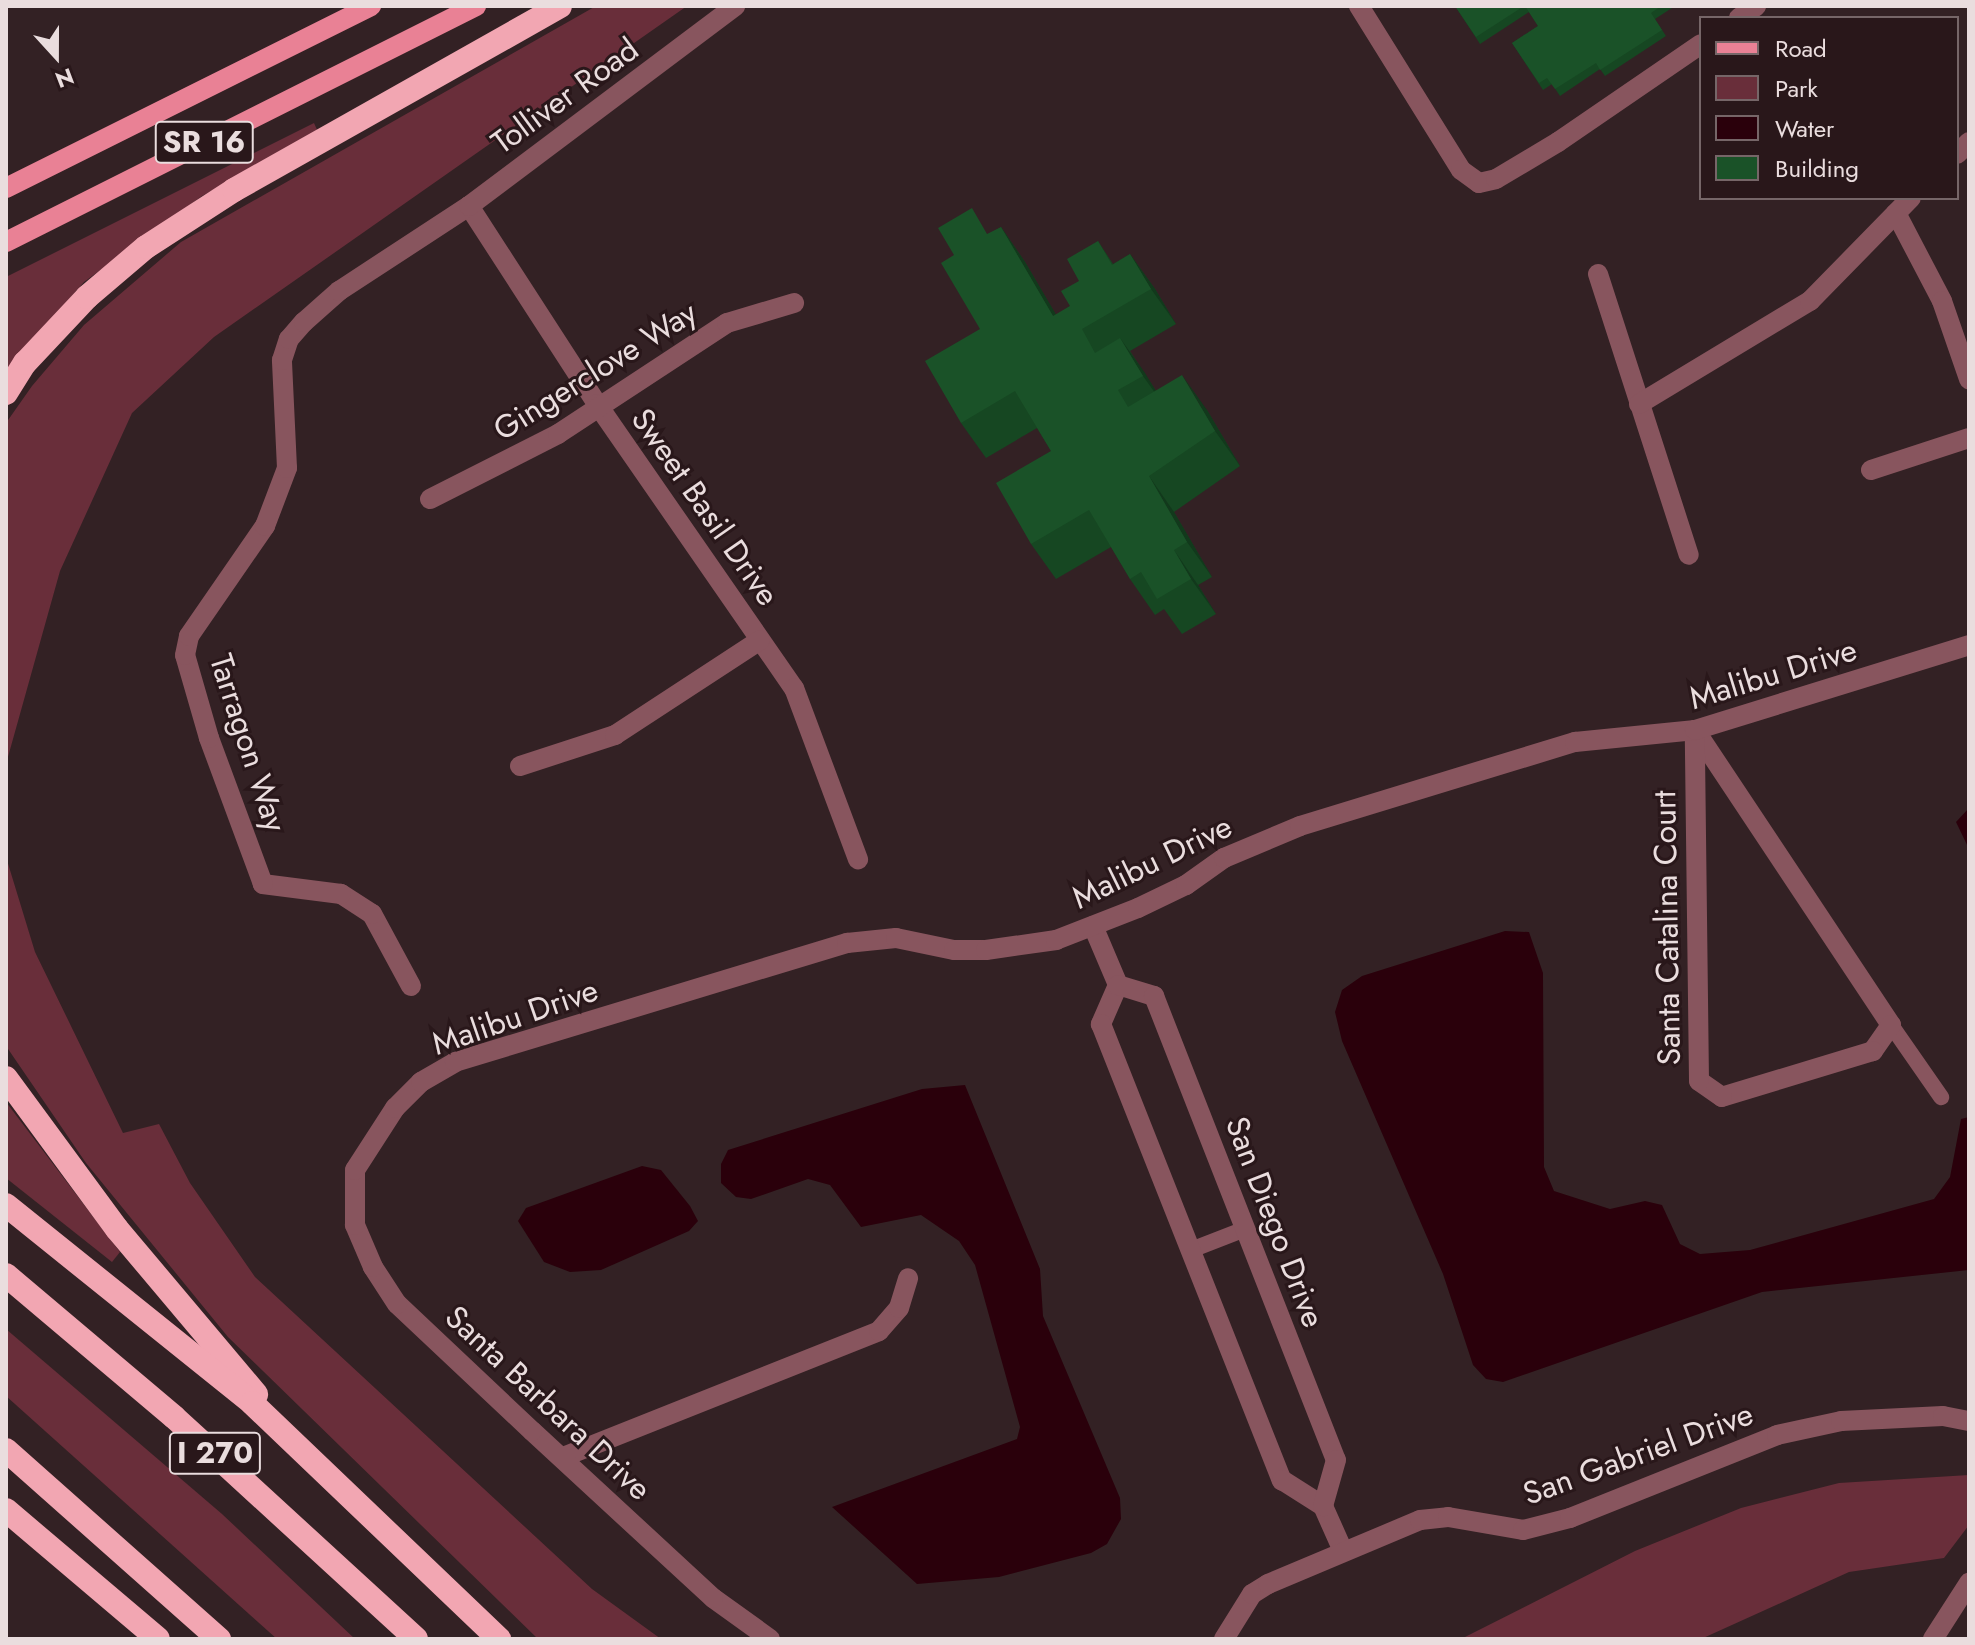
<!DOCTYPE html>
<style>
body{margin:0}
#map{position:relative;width:1975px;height:1645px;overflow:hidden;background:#332124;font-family:Jost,sans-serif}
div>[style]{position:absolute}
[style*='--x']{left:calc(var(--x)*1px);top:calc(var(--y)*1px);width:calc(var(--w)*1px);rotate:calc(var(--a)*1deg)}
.green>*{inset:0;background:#692e3a}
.water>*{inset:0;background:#2a000b}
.service>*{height:16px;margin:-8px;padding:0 8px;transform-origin:8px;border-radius:8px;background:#88555e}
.minor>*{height:20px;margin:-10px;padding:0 10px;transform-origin:10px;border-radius:10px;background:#88555e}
.primary>*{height:20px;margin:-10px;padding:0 10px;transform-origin:10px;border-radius:10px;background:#e98195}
.motorway>*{height:24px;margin:-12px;padding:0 12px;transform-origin:12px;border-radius:12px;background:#f2a6b2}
.wall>*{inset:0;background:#164722}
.shaded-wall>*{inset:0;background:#12391c}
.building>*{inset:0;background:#1a5228}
span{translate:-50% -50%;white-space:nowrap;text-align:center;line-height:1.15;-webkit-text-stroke:6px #29171a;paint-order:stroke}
.shield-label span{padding:2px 6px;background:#29171a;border:2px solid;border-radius:6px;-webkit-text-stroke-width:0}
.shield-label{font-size:30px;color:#eaddde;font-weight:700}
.street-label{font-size:32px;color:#eaddde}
.frame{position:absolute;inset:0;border:8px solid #eaddde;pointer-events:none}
.legend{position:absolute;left:1699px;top:16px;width:260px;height:184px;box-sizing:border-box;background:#29171a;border:2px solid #766668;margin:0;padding:10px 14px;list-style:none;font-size:24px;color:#eaddde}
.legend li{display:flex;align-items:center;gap:16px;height:40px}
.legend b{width:40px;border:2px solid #766668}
.north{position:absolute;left:16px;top:16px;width:80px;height:80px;-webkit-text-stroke:6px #29171a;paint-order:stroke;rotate:159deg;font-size:22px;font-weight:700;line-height:32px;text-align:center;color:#eaddde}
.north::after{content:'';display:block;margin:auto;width:28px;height:36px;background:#eaddde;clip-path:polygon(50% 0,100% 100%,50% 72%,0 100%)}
</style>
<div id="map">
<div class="green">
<i style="clip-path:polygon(596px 6px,687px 6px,214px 337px,132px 413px,60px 571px,6px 764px,6px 423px,32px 386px,84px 325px,181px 242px)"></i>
<i style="clip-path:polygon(314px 123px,318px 132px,202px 196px,84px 282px,6px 371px,6px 277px)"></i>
<i style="clip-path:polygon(6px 857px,35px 952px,123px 1133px,159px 1124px,190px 1183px,255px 1277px,592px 1589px,661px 1639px,538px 1639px,228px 1337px,86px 1163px,6px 1046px)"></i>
<i style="clip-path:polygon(6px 1102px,120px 1252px,112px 1262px,6px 1178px)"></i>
<i style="clip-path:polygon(6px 1329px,222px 1514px,355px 1639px,277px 1639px,6px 1396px)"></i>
<i style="clip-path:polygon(1969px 1475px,1969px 1525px,1944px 1558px,1849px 1572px,1701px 1639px,1461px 1639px,1635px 1551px,1741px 1508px,1839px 1483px)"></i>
</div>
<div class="water">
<i style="clip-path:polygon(1969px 808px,1969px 849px,1956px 822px)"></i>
<i style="clip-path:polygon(1505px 931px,1529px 932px,1543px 973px,1544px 1167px,1554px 1191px,1610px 1209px,1645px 1201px,1662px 1205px,1680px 1244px,1700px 1254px,1750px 1250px,1934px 1199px,1950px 1177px,1961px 1119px,1969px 1117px,1969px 1270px,1762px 1292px,1503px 1382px,1486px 1379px,1473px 1365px,1443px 1274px,1342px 1041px,1335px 1012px,1342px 990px,1362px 976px)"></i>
<i style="clip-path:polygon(965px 1085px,1040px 1269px,1043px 1316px,1120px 1498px,1121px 1519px,1107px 1544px,1091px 1553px,999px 1577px,917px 1584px,832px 1507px,1017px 1439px,1020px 1427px,975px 1265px,959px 1241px,921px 1215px,861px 1227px,830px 1185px,808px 1179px,751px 1199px,736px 1197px,721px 1183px,721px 1164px,728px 1150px,922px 1089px)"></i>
<i style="clip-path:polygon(642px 1166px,661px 1170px,690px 1206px,698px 1221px,689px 1231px,601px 1270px,570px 1272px,544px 1262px,518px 1221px,526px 1208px)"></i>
</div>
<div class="service">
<i style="--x:1891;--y:1025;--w:88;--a:55.2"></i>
<i style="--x:1191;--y:1250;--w:58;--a:-21.3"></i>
</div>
<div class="minor">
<i style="--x:1359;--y:6;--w:193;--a:58.1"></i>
<i style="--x:1461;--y:170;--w:22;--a:36"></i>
<i style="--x:1479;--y:183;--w:17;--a:-13"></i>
<i style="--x:1496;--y:179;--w:72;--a:-30.8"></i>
<i style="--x:1558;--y:142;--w:173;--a:-34.4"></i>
<i style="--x:1739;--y:18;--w:21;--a:-35"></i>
<i style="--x:1957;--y:154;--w:17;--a:-45"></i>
<i style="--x:469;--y:206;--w:236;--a:57.1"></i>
<i style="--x:597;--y:404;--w:346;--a:55.3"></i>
<i style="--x:794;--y:688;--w:183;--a:69.5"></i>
<i style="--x:1896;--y:213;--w:99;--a:62.4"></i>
<i style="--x:1942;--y:301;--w:83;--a:70.9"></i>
<i style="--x:1598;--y:274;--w:295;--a:72.1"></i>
<i style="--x:1639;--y:404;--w:200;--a:-31.1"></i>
<i style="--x:1810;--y:301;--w:144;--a:-45.6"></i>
<i style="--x:1871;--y:470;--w:103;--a:-18.1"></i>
<i style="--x:430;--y:499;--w:144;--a:-26.9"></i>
<i style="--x:558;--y:434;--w:202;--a:-33.3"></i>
<i style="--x:727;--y:323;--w:70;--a:-16.6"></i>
<i style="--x:1695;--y:730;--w:354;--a:56.4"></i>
<i style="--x:1891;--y:1025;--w:32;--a:125"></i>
<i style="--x:1873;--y:1051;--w:158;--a:163.1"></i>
<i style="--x:1722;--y:1097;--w:28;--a:-145"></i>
<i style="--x:1699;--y:1081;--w:351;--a:-90.7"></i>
<i style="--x:520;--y:766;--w:100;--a:-18.1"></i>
<i style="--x:615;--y:735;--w:173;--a:-33.2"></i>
<i style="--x:1093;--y:926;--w:64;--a:67"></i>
<i style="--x:1118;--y:985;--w:43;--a:113.6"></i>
<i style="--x:1101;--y:1024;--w:491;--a:68.4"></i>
<i style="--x:1282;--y:1480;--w:49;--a:32.4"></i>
<i style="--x:1323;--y:1506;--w:49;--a:66"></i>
<i style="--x:1118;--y:985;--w:38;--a:17"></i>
<i style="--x:1154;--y:996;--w:498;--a:68.6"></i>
<i style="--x:1336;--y:1460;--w:48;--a:105.8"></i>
<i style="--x:411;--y:986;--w:82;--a:-118.4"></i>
<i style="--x:372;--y:914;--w:37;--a:-147"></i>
<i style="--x:341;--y:894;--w:79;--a:-172.7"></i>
<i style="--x:263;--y:884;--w:156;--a:-110.3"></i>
<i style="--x:209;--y:738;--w:86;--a:-106.1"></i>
<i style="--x:185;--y:655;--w:19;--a:-78"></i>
<i style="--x:189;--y:636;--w:134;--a:-55.4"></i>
<i style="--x:265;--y:526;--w:62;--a:-69.2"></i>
<i style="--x:287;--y:468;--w:108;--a:-92.7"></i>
<i style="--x:282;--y:360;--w:22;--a:-72"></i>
<i style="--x:289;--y:339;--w:23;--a:-49"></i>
<i style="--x:304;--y:322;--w:47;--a:-41.5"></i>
<i style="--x:339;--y:291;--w:155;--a:-33.2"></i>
<i style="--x:469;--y:206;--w:333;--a:-36.9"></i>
<i style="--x:563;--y:1457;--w:340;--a:-21.7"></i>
<i style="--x:879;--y:1331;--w:30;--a:-49"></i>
<i style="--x:899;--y:1308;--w:31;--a:-73"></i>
<i style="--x:770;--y:1639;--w:70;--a:-144.3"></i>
<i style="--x:713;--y:1598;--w:246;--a:-137.3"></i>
<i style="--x:532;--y:1431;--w:185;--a:-136.7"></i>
<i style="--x:397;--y:1304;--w:44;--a:-123"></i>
<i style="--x:373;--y:1267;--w:46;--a:-113.2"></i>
<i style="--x:355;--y:1225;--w:55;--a:-90"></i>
<i style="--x:355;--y:1170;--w:74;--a:-57.2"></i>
<i style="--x:395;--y:1108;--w:37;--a:-45"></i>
<i style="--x:421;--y:1082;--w:39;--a:-30"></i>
<i style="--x:455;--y:1062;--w:410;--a:-16.9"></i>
<i style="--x:847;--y:943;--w:49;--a:-5.8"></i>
<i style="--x:896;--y:938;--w:59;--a:11.7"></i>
<i style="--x:954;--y:950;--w:32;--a:0"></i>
<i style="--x:986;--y:950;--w:71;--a:-8.1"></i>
<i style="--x:1056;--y:940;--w:88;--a:-21.3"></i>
<i style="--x:1138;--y:908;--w:53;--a:-25.6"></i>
<i style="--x:1186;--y:885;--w:47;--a:-35.4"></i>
<i style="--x:1224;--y:858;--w:82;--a:-22.8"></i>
<i style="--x:1300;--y:826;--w:288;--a:-17"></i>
<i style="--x:1575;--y:742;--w:121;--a:-5.7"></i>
<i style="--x:1695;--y:730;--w:287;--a:-17.2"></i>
<i style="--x:1224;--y:1639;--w:53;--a:-58.1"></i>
<i style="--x:1252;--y:1594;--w:19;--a:-32"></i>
<i style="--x:1268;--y:1584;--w:165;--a:-22.8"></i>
<i style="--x:1420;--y:1520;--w:28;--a:-6"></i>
<i style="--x:1448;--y:1517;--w:76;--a:9.8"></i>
<i style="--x:1523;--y:1530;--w:49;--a:-14.3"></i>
<i style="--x:1570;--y:1518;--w:223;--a:-21.8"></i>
<i style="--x:1777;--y:1435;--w:66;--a:-12.3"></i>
<i style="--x:1841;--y:1421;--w:102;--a:-2.8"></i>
<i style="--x:1943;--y:1416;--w:26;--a:11"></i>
<i style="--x:1933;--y:1639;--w:67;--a:-57.3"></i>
</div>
<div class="primary">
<i style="--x:6;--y:188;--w:408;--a:-26.5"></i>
<i style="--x:6;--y:242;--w:526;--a:-26.66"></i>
</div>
<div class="motorway">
<i style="--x:6;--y:393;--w:36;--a:-58"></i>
<i style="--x:25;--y:363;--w:91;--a:-46.8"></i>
<i style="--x:87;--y:297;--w:77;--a:-40.3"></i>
<i style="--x:146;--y:247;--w:105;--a:-32.9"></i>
<i style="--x:234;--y:190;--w:374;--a:-29.4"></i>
<i style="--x:6;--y:1078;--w:187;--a:53.7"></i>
<i style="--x:117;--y:1229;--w:216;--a:49.9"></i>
<i style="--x:6;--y:1205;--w:316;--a:38.8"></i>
<i style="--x:252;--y:1403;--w:342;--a:43.7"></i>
<i style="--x:6;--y:1275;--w:220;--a:40.2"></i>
<i style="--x:174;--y:1417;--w:328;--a:42.5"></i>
<i style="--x:6;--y:1450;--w:285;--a:41.6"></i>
<i style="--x:6;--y:1510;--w:199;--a:40.3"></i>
</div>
<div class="wall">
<i style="clip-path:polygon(1455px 6px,1675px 6px,1655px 19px,1666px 36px,1605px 76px,1600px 69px,1560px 96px,1552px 84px,1543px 90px,1512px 43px,1538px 26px,1529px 12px,1480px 44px)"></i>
<i style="clip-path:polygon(1001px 227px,1025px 262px,1056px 315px,1070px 306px,1079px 281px,1098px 241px,1113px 264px,1130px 254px,1155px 289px,1176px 324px,1130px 351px,1156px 391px,1207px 410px,1240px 466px,1174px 512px,1212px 577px,1198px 585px,1216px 614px,1182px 634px,1164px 609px,1155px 615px,1130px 579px,1111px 547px,1056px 579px,1031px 544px,1051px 451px,1037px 428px,986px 458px,961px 423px,980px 329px,954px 255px)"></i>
</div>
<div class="shaded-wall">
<i style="clip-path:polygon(1001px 227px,1025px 262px,1078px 352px,1053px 316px)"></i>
<i style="clip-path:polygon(1130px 254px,1155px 289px,1176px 324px,1151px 289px)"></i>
<i style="clip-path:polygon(1120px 338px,1145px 373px,1168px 411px,1143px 376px)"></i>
<i style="clip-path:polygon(1182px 375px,1207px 410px,1240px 466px,1215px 431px)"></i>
<i style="clip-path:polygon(1149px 476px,1174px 512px,1212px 577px,1187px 542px)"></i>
<i style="clip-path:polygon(1174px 550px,1198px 585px,1216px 614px,1191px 579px)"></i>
</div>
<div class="building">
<i style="clip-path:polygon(1455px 6px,1524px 6px,1476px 37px)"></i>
<i style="clip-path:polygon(1525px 6px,1661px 6px,1651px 13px,1662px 30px,1600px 70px,1596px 63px,1555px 89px,1547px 78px,1539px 83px,1512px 43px,1538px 26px)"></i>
<i style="clip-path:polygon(972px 208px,987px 234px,1001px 227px,1053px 316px,1070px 306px,1061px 291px,1079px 281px,1067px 259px,1098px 241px,1112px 265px,1130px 254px,1151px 289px,1082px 329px,1095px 353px,1120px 338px,1143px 376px,1118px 390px,1128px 407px,1182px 375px,1215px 431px,1149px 476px,1187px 542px,1174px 550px,1191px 579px,1157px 599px,1141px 572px,1130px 579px,1089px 510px,1031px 544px,996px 483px,1051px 451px,1015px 391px,961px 423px,925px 361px,980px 329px,941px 263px,954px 255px,938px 228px)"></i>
</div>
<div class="shield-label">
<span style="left:204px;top:142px">SR 16</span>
<span style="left:215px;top:1453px">I 270</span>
</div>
<div class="street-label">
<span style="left:565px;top:96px;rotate:-36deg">Tolliver Road</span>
<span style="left:595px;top:371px;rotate:-32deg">Gingerclove Way</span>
<span style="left:705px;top:507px;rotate:55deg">Sweet Basil Drive</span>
<span style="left:1773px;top:674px;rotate:-17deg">Malibu Drive</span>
<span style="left:248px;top:743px;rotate:72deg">Tarragon Way</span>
<span style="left:1152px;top:862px;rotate:-26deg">Malibu Drive</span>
<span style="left:1667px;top:928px;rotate:-91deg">Santa Catalina Court</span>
<span style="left:515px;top:1017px;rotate:-19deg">Malibu Drive</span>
<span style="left:1275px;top:1222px;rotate:69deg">San Diego Drive</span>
<span style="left:548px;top:1403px;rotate:43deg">Santa Barbara Drive</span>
<span style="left:1638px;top:1454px;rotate:-20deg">San Gabriel Drive</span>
</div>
<div class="frame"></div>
<ul class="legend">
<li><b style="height:10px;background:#e98195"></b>Road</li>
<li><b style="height:22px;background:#692e3a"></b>Park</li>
<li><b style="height:22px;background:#2a000b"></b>Water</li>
<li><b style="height:22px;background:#1a5228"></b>Building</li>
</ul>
<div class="north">N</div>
</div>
